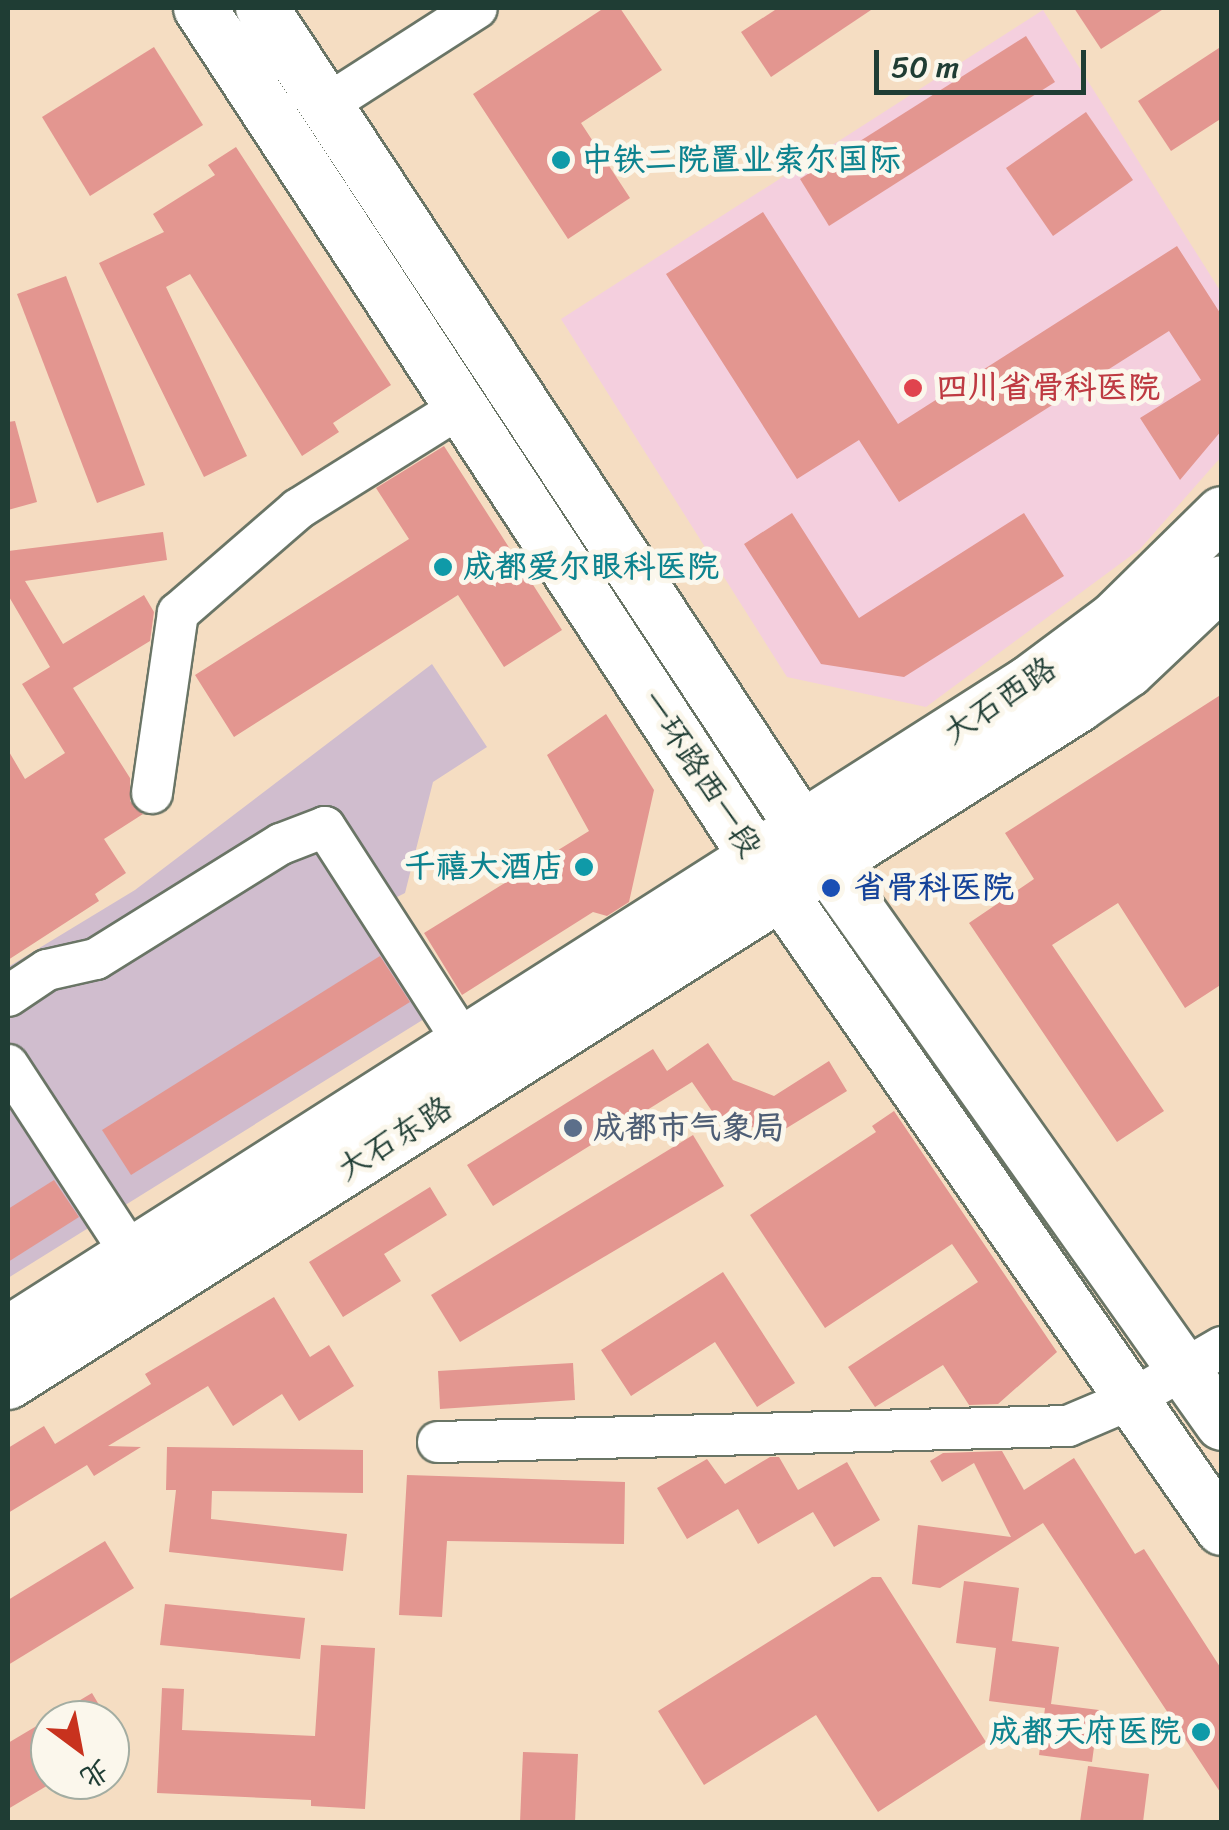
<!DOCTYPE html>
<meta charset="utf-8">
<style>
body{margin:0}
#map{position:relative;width:1229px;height:1830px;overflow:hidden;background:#f5ddc2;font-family:Sriracha,"LXGW WenKai TC",sans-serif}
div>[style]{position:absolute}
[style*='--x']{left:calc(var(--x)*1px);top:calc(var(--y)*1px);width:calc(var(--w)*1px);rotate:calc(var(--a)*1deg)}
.built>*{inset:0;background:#f4cfde}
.industrial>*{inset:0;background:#d0bdce}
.building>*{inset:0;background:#e39690}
.roads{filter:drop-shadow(2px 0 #6a7566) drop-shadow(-2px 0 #6a7566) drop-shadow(0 2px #6a7566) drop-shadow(0 -2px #6a7566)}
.minor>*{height:40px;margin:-20px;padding:0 20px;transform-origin:20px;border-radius:20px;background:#fff}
.major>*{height:52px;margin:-26px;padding:0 26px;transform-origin:26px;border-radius:26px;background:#fff}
.dots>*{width:28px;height:28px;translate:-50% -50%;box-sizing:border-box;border:5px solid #fbf7ec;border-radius:50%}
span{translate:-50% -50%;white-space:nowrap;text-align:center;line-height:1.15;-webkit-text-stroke:10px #fbf7ec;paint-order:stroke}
.culture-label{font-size:32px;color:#0d838f;font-weight:700}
.left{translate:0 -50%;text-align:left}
.right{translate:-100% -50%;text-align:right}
.health-label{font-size:32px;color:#be3a42;font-weight:700}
.street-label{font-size:32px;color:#1f3d34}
.transit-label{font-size:32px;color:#164399;font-weight:700}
.service-label{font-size:32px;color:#4e5e75;font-weight:700}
.frame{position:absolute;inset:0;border:10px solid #1f3d34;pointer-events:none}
.north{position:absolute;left:30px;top:1700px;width:100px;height:100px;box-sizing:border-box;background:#fbf7ec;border:2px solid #a3ada2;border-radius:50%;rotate:148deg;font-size:28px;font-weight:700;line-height:40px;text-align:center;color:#1f3d34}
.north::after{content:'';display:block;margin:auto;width:35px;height:45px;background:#c8321e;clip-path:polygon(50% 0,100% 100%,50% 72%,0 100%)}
.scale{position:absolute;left:874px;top:50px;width:212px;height:45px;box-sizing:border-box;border:5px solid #1f3d34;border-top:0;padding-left:12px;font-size:30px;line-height:35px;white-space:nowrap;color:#1f3d34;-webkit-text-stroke:8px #fbf7ec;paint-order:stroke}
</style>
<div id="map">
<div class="built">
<i style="clip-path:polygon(1043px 10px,1221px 292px,1221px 457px,1140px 549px,926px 707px,787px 677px,561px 319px)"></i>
</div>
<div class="industrial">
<i style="clip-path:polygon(432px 664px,487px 747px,433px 782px,405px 893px,391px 900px,453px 1001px,8px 1278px,8px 967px,135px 890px)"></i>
</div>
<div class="building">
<i style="clip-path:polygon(604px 8px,620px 8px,662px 70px,581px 123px,630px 198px,568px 239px,473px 94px)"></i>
<i style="clip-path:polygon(778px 8px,874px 8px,771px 77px,741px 32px)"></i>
<i style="clip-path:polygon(1074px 8px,1165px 8px,1101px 49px)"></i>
<i style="clip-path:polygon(1026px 36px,1055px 82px,829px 226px,800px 179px)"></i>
<i style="clip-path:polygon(1222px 46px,1222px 118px,1171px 151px,1138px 101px)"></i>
<i style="clip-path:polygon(154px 47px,203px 125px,90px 196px,42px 117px)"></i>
<i style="clip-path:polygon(1086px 112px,1133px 180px,1053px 236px,1006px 168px)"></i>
<i style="clip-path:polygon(236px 147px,391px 385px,333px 423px,339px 432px,302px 456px,190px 274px,166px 287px,247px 456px,204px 477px,99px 263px,164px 232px,153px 214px,215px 175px,208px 165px)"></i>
<i style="clip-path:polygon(763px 212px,898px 424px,1177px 246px,1222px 316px,1222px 430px,1180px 480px,1140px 418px,1201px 380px,1169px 331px,899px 502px,859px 440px,797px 479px,666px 274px)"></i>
<i style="clip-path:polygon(66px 276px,145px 485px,97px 503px,17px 294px)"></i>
<i style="clip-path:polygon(15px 421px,37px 502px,8px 510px,8px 422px)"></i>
<i style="clip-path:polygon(444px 446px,562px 630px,504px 667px,458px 595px,234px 737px,195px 675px,409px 539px,376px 488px)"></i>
<i style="clip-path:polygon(792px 513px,859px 618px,1024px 513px,1064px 576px,904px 677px,821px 664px,744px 544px)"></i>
<i style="clip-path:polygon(163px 532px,167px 560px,25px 581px,63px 644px,144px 595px,154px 612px,150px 641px,73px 688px,130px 778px,130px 801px,143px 814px,104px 839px,126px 873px,95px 894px,99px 901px,8px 960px,8px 750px,25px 779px,65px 753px,22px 684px,50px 667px,8px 595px,8px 551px)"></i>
<i style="clip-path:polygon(1222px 694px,1222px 984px,1185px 1008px,1118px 903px,1052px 945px,1164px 1111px,1117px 1142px,969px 923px,1034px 879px,1005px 833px)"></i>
<i style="clip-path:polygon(606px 714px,654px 790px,629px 902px,607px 916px,593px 912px,462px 995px,424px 933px,589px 831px,547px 755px)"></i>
<i style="clip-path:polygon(380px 956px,410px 1002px,131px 1175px,102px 1130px)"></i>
<i style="clip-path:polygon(708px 1043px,733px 1080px,774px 1096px,829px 1061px,847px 1091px,777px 1134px,716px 1117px,692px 1082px,493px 1206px,467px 1165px,653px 1049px,667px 1071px)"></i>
<i style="clip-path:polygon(894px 1111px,1057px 1352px,998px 1404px,969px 1405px,943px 1365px,875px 1407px,848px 1367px,978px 1282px,952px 1244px,825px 1328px,750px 1215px,876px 1132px,872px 1126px)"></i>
<i style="clip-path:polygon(693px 1135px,724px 1186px,460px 1342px,431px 1295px)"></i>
<i style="clip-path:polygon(54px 1180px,79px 1217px,8px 1262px,8px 1209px)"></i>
<i style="clip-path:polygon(430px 1187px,447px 1215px,384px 1254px,401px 1281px,343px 1317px,309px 1262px)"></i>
<i style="clip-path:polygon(723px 1272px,795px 1383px,757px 1407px,715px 1342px,631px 1396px,601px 1350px)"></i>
<i style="clip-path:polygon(274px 1297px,310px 1357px,329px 1345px,354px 1386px,299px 1421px,282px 1394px,233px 1426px,208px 1386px,108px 1446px,141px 1447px,94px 1476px,87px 1465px,8px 1513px,8px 1448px,44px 1426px,55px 1444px,151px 1384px,145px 1374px)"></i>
<i style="clip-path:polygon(573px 1363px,575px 1400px,440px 1409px,438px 1371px)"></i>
<i style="clip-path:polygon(167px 1447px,363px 1450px,363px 1493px,212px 1491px,211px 1519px,347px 1534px,343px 1571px,169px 1552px,176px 1490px,166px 1490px)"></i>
<i style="clip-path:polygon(1002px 1451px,1024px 1490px,1074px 1458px,1135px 1554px,1144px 1549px,1222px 1670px,1222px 1795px,1043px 1523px,940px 1588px,912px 1584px,918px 1525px,1011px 1537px,974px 1463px,942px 1482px,930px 1461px,943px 1453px)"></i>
<i style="clip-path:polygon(770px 1457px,779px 1457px,798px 1490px,847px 1462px,880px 1520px,834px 1547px,813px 1512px,758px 1544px,738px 1509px,687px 1539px,657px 1488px,707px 1459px,725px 1484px)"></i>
<i style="clip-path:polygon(407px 1475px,625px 1482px,624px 1544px,447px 1541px,442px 1617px,399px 1615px)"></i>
<i style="clip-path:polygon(105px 1541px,134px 1588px,8px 1665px,8px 1600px)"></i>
<i style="clip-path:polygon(872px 1577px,881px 1577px,986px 1742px,878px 1812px,816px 1715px,704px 1785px,658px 1711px)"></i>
<i style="clip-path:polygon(964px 1581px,1019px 1588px,1012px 1641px,1059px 1647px,1051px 1704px,1099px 1710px,1092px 1762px,1039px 1755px,1045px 1708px,989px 1701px,996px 1648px,956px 1643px)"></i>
<i style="clip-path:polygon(165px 1604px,305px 1618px,300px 1659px,160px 1645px)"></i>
<i style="clip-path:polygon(321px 1645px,375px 1648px,365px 1809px,311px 1806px,311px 1800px,157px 1793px,162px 1688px,184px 1689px,182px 1730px,315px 1736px)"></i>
<i style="clip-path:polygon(92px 1693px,108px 1720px,50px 1720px,50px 1784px,8px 1809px,8px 1743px)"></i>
<i style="clip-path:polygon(523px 1752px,578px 1754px,575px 1822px,520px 1822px)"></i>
<i style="clip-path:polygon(1088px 1766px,1149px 1774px,1143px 1822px,1080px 1822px)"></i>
</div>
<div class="roads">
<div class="minor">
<i style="--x:326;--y:105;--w:179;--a:-32.7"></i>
<i style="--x:152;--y:793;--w:182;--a:-81.8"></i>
<i style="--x:178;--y:613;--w:159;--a:-40.9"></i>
<i style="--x:298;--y:509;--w:192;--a:-32"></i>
<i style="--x:8;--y:996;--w:47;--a:-33.7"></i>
<i style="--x:47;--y:970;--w:50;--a:-12.7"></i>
<i style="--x:96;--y:959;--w:218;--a:-31.9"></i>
<i style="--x:281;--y:844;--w:47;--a:-21.1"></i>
<i style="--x:325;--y:827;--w:255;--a:57.2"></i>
<i style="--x:8;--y:1065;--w:225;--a:56.9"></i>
<i style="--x:438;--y:1442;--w:630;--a:-1.45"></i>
<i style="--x:1068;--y:1426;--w:72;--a:-23"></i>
<i style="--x:1134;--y:1398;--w:102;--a:-30.1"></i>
</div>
<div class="major">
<i style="--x:200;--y:8;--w:1013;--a:56.8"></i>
<i style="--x:755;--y:856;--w:819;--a:55.24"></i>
<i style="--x:262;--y:8;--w:1029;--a:56.62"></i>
<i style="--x:828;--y:867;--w:682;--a:54.73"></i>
<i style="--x:8;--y:1333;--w:1210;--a:-32.51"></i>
<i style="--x:1028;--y:683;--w:107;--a:-36.7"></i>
<i style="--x:1114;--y:619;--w:151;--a:-44.5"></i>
<i style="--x:8;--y:1383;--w:1266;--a:-32.32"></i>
<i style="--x:1078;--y:706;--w:61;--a:-35"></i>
<i style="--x:1128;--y:671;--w:129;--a:-43.4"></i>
</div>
</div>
<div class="dots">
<i style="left:561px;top:160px;background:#0f9aa8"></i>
<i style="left:913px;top:388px;background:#e0444e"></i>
<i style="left:443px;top:567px;background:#0f9aa8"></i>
<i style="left:584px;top:867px;background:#0f9aa8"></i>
<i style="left:831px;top:888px;background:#1a4fb4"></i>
<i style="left:573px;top:1128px;background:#5c6f8a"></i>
<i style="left:1201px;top:1732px;background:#0f9aa8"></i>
</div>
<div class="culture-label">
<span class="left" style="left:581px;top:160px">中铁二院置业索尔国际</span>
<span class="left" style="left:463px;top:567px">成都爱尔眼科医院</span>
<span class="right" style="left:564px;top:867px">千禧大酒店</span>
<span class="right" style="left:1181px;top:1732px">成都天府医院</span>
</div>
<div class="health-label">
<span class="left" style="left:936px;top:388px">四川省骨科医院</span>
</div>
<div class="street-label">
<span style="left:1000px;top:701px;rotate:-34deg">大石西路</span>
<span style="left:701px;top:774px;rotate:57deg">一环路西一段</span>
<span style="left:395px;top:1139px;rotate:-32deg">大石东路</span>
</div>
<div class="transit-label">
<span class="left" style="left:854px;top:888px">省骨科医院</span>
</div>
<div class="service-label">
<span class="left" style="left:593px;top:1128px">成都市气象局</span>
</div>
<div class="frame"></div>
<div class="north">北</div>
<div class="scale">50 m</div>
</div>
